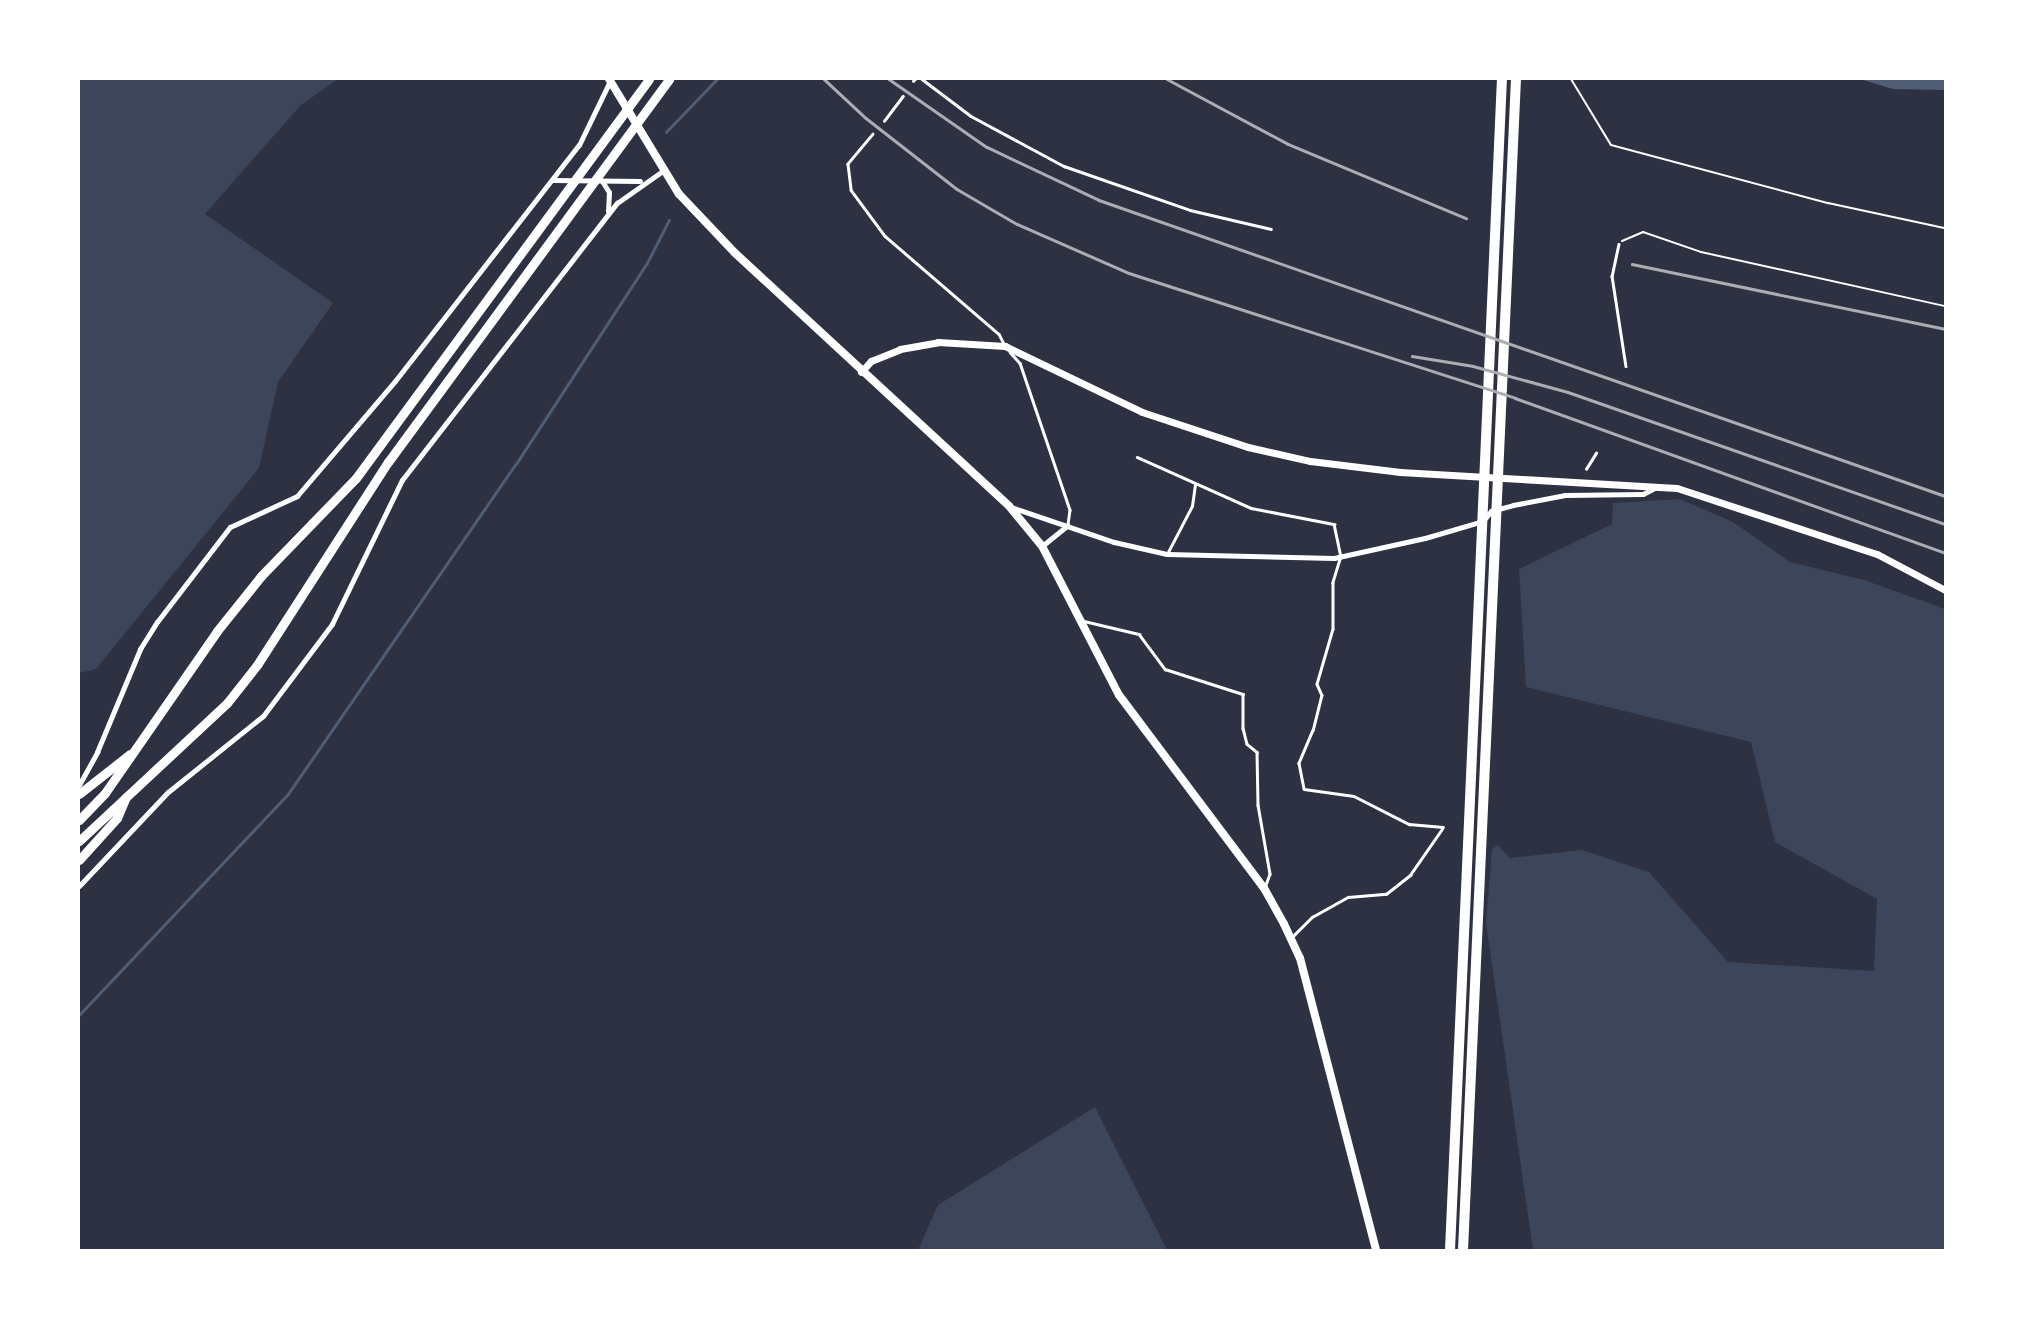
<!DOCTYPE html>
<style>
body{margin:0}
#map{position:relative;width:2024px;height:1329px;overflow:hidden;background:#2d3142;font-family:"Fira Sans Condensed",sans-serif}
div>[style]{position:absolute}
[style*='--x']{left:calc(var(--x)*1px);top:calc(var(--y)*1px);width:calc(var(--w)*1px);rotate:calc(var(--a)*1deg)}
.green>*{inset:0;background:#3c4559}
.water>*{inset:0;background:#4f5d75}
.stream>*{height:2.5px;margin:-1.25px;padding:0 1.25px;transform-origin:1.25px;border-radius:1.25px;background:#4f5d75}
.path>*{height:2px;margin:-1px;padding:0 1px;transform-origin:1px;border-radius:1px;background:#fff}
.service>*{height:2.5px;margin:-1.25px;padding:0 1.25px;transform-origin:1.25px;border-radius:1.25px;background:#fff}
.minor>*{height:5px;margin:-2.5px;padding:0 2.5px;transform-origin:2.5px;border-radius:2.5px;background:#fff}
.tertiary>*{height:7px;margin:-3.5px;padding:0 3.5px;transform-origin:3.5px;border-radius:3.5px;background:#fff}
.secondary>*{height:8px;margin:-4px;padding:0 4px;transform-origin:4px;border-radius:4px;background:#fff}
.trunk>*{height:9px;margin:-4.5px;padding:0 4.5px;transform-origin:4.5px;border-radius:4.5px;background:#fff}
.motorway>*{height:10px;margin:-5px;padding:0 5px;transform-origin:5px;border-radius:5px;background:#fff}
.rail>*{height:2.5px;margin:-1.25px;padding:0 1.25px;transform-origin:1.25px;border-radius:1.25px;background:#abadb3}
span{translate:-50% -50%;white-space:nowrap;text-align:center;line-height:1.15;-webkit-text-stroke:5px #fff;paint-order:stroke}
.frame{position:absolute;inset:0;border:80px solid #fff;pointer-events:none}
</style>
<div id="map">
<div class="green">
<i style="clip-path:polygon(79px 79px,338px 79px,300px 106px,205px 214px,333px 303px,278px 382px,259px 468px,96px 669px,79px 673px)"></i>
<i style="clip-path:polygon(1680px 499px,1733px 522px,1790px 562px,1864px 580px,1945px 609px,1945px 1250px,1533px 1250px,1486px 923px,1492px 849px,1498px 845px,1510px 858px,1582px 850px,1649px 872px,1728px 962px,1874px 971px,1877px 899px,1775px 842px,1751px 742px,1526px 687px,1519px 569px,1612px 524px,1613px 503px)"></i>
<i style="clip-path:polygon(1095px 1107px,1167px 1250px,918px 1250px,938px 1205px)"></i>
</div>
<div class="water">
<i style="clip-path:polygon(1860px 79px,1945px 79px,1945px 90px,1893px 89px)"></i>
</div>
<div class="stream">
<i style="--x:666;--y:132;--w:74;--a:-46.1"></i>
<i style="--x:79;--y:1015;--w:304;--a:-46.6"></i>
<i style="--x:288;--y:794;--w:401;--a:-55.4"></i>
<i style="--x:516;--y:464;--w:240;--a:-56.9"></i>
<i style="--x:647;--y:263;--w:48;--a:-62.9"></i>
</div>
<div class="path">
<i style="--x:1571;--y:79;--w:77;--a:58.8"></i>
<i style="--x:1611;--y:145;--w:225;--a:15"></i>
<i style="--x:1828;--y:203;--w:120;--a:12.1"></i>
<i style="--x:1622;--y:241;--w:23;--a:-23"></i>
<i style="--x:1643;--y:232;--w:61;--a:19"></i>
<i style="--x:1701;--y:252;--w:250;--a:12.5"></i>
</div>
<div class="service">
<i style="--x:922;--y:79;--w:61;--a:37.1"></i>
<i style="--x:971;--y:116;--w:106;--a:28.3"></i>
<i style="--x:1064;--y:166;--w:133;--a:19.2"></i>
<i style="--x:1190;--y:210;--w:83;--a:13.2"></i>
<i style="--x:913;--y:81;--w:3;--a:-45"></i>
<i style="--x:884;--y:121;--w:31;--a:-53"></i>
<i style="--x:873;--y:134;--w:39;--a:130"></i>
<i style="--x:848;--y:164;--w:26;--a:83"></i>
<i style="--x:851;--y:190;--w:57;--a:53.5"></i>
<i style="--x:885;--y:236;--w:150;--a:40.7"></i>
<i style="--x:999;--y:334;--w:11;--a:63"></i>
<i style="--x:1619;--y:244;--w:33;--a:102"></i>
<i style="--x:1612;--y:276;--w:91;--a:81.2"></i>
<i style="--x:1010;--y:352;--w:15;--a:48"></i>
<i style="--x:1020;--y:363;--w:155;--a:71.2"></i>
<i style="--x:1070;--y:510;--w:15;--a:98"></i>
<i style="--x:1137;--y:457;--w:125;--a:24.1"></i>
<i style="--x:1251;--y:508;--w:85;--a:10.9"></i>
<i style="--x:1334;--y:524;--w:33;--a:78"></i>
<i style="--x:1341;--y:556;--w:28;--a:107"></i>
<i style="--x:1333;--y:583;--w:46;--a:90"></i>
<i style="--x:1333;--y:629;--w:57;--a:106.2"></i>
<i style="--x:1317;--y:684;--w:12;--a:66"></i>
<i style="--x:1322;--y:695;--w:36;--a:104"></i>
<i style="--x:1313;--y:730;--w:36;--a:113"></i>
<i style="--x:1299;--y:763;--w:26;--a:79"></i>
<i style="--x:1304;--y:789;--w:50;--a:8"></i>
<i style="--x:1354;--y:796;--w:62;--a:27"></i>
<i style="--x:1409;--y:824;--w:34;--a:5"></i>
<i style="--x:1586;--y:469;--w:19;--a:-58"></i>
<i style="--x:1167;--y:554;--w:54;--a:-62.5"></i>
<i style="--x:1192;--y:506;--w:22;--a:-82"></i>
<i style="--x:1084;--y:621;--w:57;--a:13.3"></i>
<i style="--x:1139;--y:634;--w:44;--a:53.4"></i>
<i style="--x:1165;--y:669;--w:82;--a:17.8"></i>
<i style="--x:1243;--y:694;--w:34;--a:90"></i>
<i style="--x:1243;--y:728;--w:16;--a:76"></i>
<i style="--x:1247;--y:744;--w:13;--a:39"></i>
<i style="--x:1257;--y:752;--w:53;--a:88.9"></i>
<i style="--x:1258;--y:805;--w:70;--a:80.1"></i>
<i style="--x:1270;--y:874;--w:12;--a:110"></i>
<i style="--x:1293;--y:936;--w:27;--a:-45"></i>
<i style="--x:1312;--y:917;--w:41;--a:-29.1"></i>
<i style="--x:1348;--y:897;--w:38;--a:-5"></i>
<i style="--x:1386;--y:894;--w:31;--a:-38"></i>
<i style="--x:1410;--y:875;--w:56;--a:-55.2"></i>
</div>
<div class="minor">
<i style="--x:553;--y:180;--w:87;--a:0.7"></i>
<i style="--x:602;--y:181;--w:13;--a:58"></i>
<i style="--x:609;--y:192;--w:19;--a:93"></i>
<i style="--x:1011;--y:507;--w:109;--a:18.8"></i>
<i style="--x:1114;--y:542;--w:54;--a:12.8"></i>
<i style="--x:1167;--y:554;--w:167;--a:1.4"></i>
<i style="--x:1334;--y:558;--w:93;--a:-12.4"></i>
<i style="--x:1425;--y:538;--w:60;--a:-16.3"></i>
<i style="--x:1483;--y:521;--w:13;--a:-51"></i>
<i style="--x:1491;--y:511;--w:23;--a:-15"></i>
<i style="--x:1513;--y:505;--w:53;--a:-10.9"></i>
<i style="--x:1565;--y:495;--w:78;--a:-0.7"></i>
<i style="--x:1643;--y:494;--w:15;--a:-28"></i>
<i style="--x:1042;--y:546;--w:33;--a:-39"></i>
<i style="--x:79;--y:785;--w:38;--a:-61"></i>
<i style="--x:97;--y:752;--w:112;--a:-67.3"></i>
<i style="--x:140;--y:649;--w:32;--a:-58"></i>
<i style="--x:157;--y:622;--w:120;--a:-52.5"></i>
<i style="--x:230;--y:527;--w:74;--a:-24.8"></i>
<i style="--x:297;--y:496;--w:151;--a:-49.6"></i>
<i style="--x:395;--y:381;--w:299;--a:-52.1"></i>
<i style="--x:579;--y:145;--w:71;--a:-64.2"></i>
<i style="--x:79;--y:886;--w:129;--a:-46.6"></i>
<i style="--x:168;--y:792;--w:122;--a:-38.7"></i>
<i style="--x:263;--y:716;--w:115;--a:-53.1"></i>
<i style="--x:332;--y:624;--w:160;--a:-64.1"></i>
<i style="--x:402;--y:480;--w:351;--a:-52.2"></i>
<i style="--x:617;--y:203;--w:57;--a:-35.1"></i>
</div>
<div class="tertiary">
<i style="--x:861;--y:372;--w:15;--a:-48"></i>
<i style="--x:871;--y:361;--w:31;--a:-22"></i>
<i style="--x:900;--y:349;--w:39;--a:-10"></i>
<i style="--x:938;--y:342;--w:67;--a:3.4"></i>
<i style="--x:1005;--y:346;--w:152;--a:25.7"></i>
<i style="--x:1142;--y:412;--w:112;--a:18.3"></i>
<i style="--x:1248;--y:447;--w:64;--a:12.7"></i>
<i style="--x:1310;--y:461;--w:91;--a:7"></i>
<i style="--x:1400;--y:472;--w:277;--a:3.3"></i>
<i style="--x:1677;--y:488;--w:211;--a:18.3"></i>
<i style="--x:1877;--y:554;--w:77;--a:27.9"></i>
</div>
<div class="secondary">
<i style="--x:609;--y:79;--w:135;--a:58.7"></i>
<i style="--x:679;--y:194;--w:81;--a:46.5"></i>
<i style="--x:735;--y:253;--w:373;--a:42.7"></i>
<i style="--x:1009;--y:506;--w:52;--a:50.5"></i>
<i style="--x:1042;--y:546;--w:168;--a:62.7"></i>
<i style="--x:1119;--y:695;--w:241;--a:53.1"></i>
<i style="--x:1264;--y:888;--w:41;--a:60.9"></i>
<i style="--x:1284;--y:924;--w:38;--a:65"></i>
<i style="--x:1300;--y:958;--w:302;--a:75.4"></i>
</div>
<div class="trunk">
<i style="--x:79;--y:794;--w:65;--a:-38.1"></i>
<i style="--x:79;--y:820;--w:37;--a:-46"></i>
<i style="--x:105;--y:793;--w:197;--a:-55.3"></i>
<i style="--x:217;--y:631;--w:70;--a:-51.3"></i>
<i style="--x:261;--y:576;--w:136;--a:-45.9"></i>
<i style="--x:356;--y:478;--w:495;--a:-53.7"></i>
<i style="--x:79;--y:841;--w:202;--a:-43"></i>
<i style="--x:227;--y:703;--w:48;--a:-51.7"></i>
<i style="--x:257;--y:665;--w:242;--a:-57.2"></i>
<i style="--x:388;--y:462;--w:475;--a:-53.7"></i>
<i style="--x:79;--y:860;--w:57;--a:-47.9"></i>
<i style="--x:117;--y:818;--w:23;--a:-67"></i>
</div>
<div class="motorway">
<i style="--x:1450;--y:1250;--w:1172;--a:-87.46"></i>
<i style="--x:1463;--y:1250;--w:1172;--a:-87.41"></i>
</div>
<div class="rail">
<i style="--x:824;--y:79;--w:57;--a:42.9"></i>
<i style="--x:866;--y:118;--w:115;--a:38"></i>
<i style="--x:957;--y:189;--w:69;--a:30.3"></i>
<i style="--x:1017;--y:224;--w:122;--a:23.6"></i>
<i style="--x:1129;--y:273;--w:406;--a:17.9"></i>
<i style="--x:1515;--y:398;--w:457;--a:19.8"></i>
<i style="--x:889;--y:79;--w:119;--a:34.8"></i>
<i style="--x:987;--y:147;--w:124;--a:25.3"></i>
<i style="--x:1099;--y:200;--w:896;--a:19.28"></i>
<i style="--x:1167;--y:79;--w:137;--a:28.2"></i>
<i style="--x:1288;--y:144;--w:193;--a:22.6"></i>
<i style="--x:1632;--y:264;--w:320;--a:11.7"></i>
<i style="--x:1412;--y:356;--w:62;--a:9.3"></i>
<i style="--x:1473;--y:366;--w:98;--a:15.3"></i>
<i style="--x:1568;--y:392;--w:399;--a:19.3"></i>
</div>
<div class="frame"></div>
</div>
